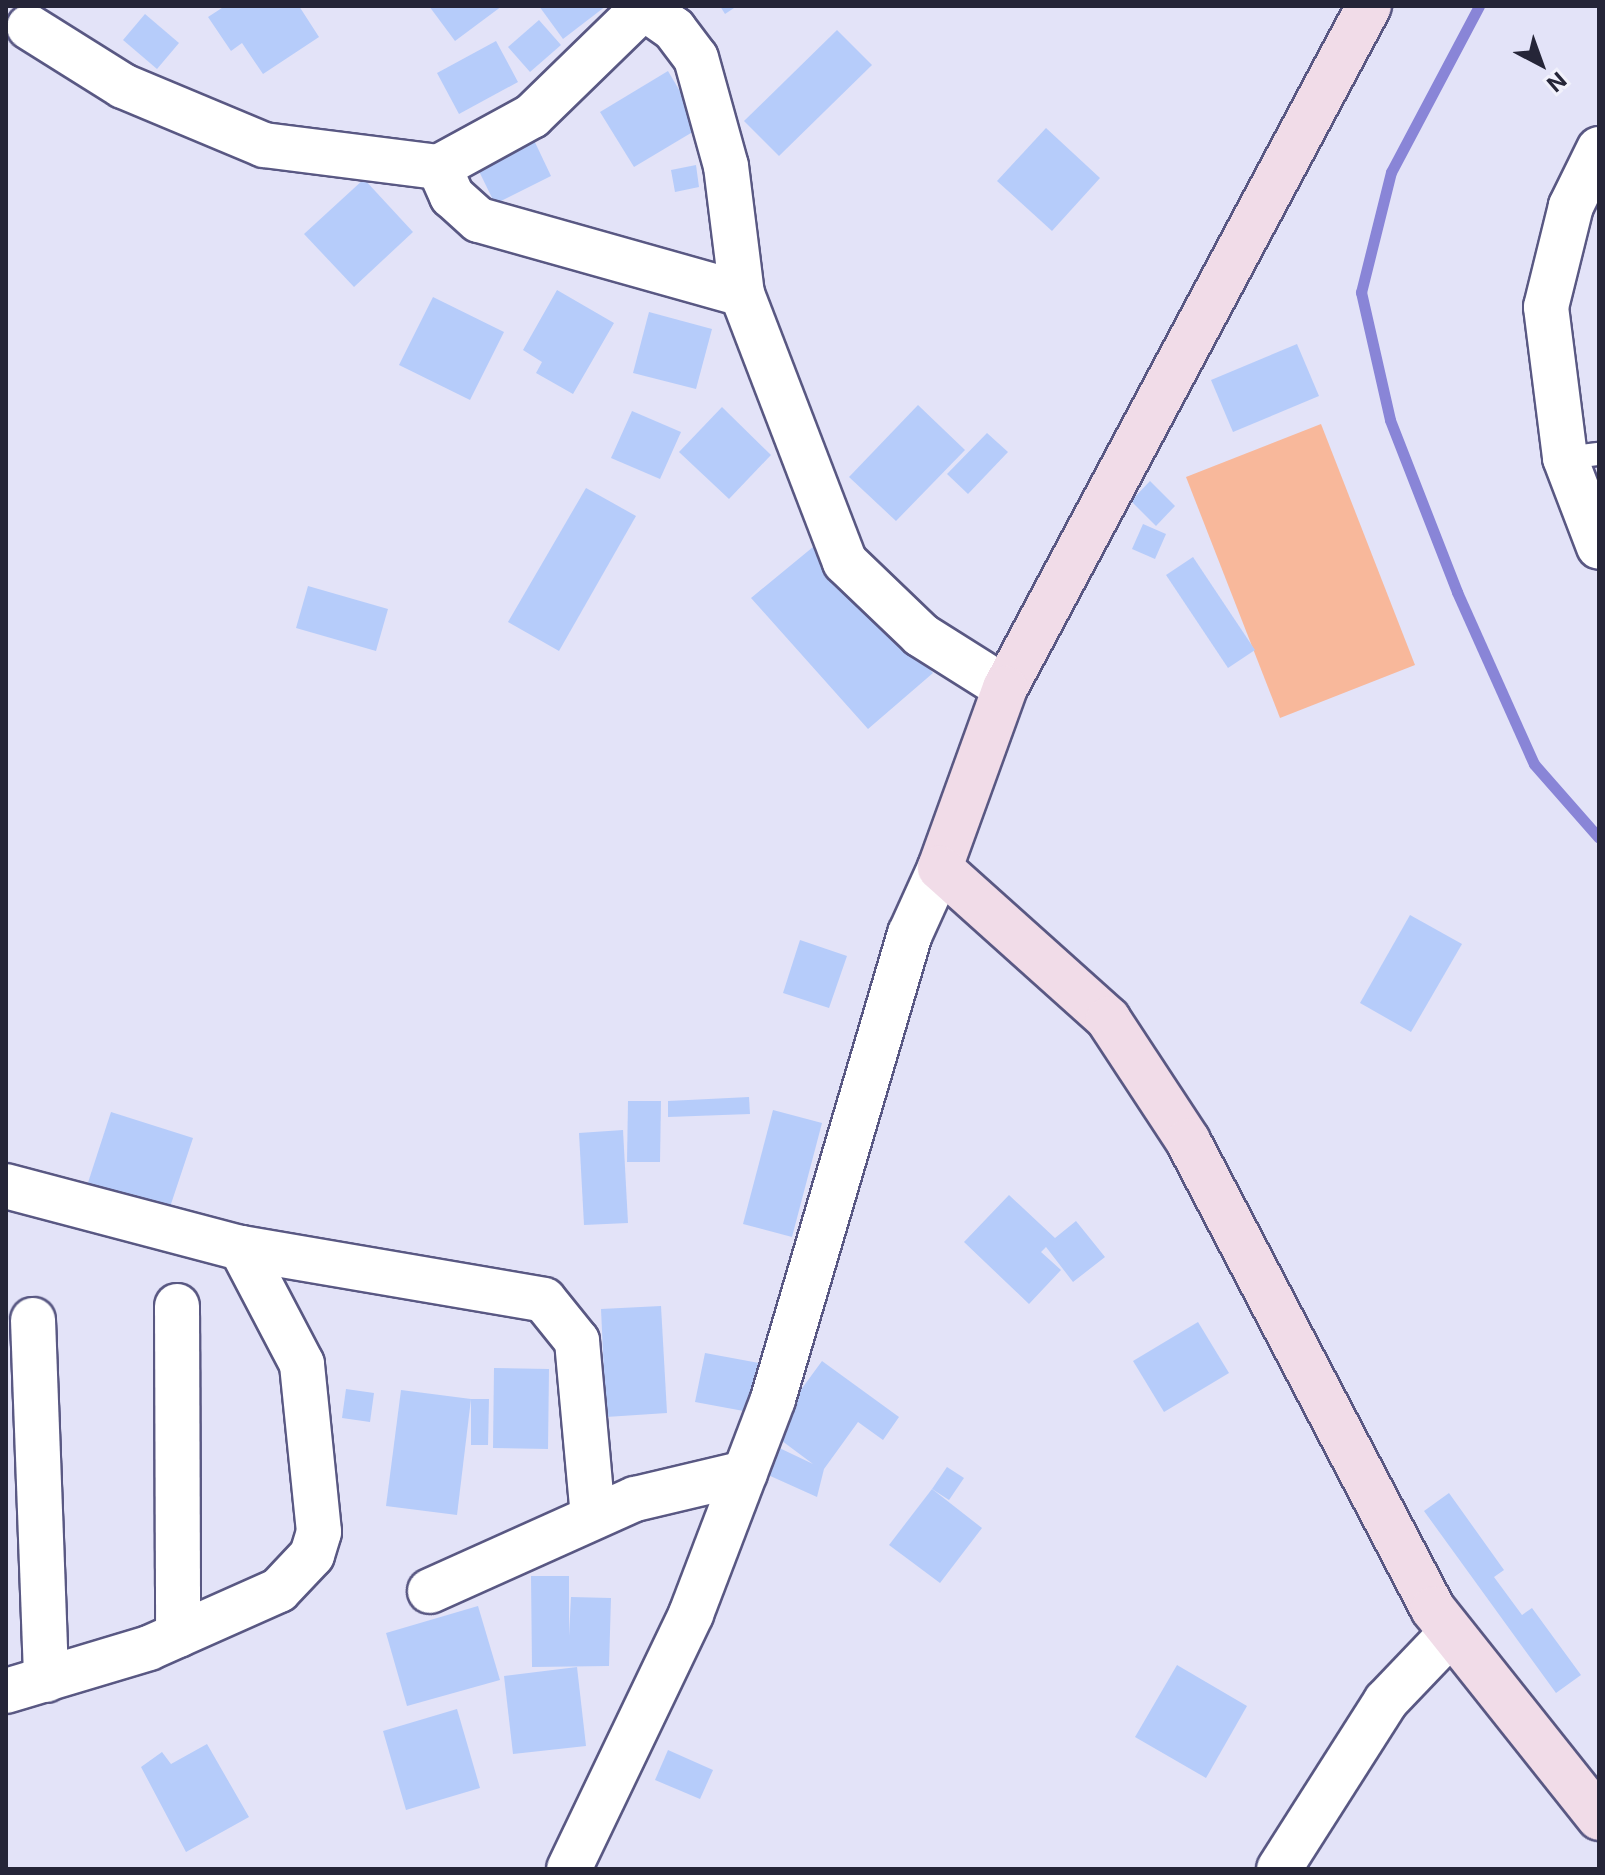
<!DOCTYPE html>
<style>
body{margin:0}
#map{position:relative;width:1605px;height:1875px;overflow:hidden;background:#e3e3f8;font-family:Inter,sans-serif}
div>[style]{position:absolute}
[style*='--x']{left:calc(var(--x)*1px);top:calc(var(--y)*1px);width:calc(var(--w)*1px);rotate:calc(var(--a)*1deg)}
.green>*{inset:0;background:#f8b89b}
.stream>*{height:11px;margin:-5.5px;padding:0 5.5px;transform-origin:5.5px;border-radius:5.5px;background:#8985d7}
.building>*{inset:0;background:#b6ccfa}
.roads{filter:drop-shadow(2px 0 #595883) drop-shadow(-2px 0 #595883) drop-shadow(0 2px #595883) drop-shadow(0 -2px #595883)}
.lane>*{height:22px;margin:-11px;padding:0 11px;transform-origin:11px;border-radius:11px;background:#fff}
.street>*{height:44px;margin:-22px;padding:0 22px;transform-origin:22px;border-radius:22px;background:#fff}
.secondary>*{height:44px;margin:-22px;padding:0 22px;transform-origin:22px;border-radius:22px;background:#f1dce8}
span{translate:-50% -50%;white-space:nowrap;text-align:center;line-height:1.15;-webkit-text-stroke:7px #f1f1fc;paint-order:stroke}
.frame{position:absolute;inset:0;border:8px solid #252538;pointer-events:none}
.north{position:absolute;left:1501px;top:24px;width:80px;height:80px;-webkit-text-stroke:6px #f1f1fc;paint-order:stroke;rotate:139deg;font-size:22px;font-weight:700;line-height:32px;text-align:center;color:#252538}
.north::after{content:'';display:block;margin:auto;width:28px;height:36px;background:#252538;clip-path:polygon(50% 0,100% 100%,50% 72%,0 100%)}
</style>
<div id="map">
<div class="green">
<i style="clip-path:polygon(1321px 424px,1415px 665px,1280px 718px,1186px 477px)"></i>
</div>
<div class="stream">
<i style="--x:1479;--y:6;--w:188;--a:117.9"></i>
<i style="--x:1391;--y:172;--w:124;--a:104"></i>
<i style="--x:1361;--y:292;--w:131;--a:77.2"></i>
<i style="--x:1390;--y:420;--w:185;--a:68.7"></i>
<i style="--x:1457;--y:592;--w:188;--a:65.9"></i>
<i style="--x:1534;--y:764;--w:98;--a:48.7"></i>
</div>
<div class="building">
<i style="clip-path:polygon(225px 6px,299px 6px,319px 37px,263px 74px,242px 43px,231px 51px,208px 17px)"></i>
<i style="clip-path:polygon(429px 6px,502px 6px,455px 41px)"></i>
<i style="clip-path:polygon(539px 6px,606px 6px,563px 39px)"></i>
<i style="clip-path:polygon(720px 6px,737px 6px,725px 14px)"></i>
<i style="clip-path:polygon(145px 14px,179px 43px,157px 69px,123px 40px)"></i>
<i style="clip-path:polygon(539px 20px,561px 45px,530px 72px,508px 47px)"></i>
<i style="clip-path:polygon(837px 30px,872px 65px,779px 156px,744px 121px)"></i>
<i style="clip-path:polygon(496px 41px,518px 82px,459px 114px,437px 73px)"></i>
<i style="clip-path:polygon(668px 71px,701px 127px,634px 167px,600px 112px)"></i>
<i style="clip-path:polygon(1046px 128px,1100px 178px,1052px 231px,997px 181px)"></i>
<i style="clip-path:polygon(532px 136px,551px 176px,495px 204px,475px 163px)"></i>
<i style="clip-path:polygon(696px 165px,699px 187px,675px 192px,671px 170px)"></i>
<i style="clip-path:polygon(364px 179px,413px 232px,354px 287px,304px 234px)"></i>
<i style="clip-path:polygon(557px 290px,614px 323px,573px 394px,536px 373px,542px 362px,523px 350px)"></i>
<i style="clip-path:polygon(433px 297px,504px 332px,470px 400px,399px 365px)"></i>
<i style="clip-path:polygon(649px 312px,712px 329px,696px 389px,633px 373px)"></i>
<i style="clip-path:polygon(1297px 344px,1319px 396px,1233px 432px,1211px 380px)"></i>
<i style="clip-path:polygon(918px 405px,965px 450px,896px 521px,849px 477px)"></i>
<i style="clip-path:polygon(722px 407px,771px 455px,729px 499px,679px 452px)"></i>
<i style="clip-path:polygon(632px 411px,681px 432px,660px 479px,611px 458px)"></i>
<i style="clip-path:polygon(987px 433px,1008px 452px,968px 494px,947px 474px)"></i>
<i style="clip-path:polygon(1150px 481px,1175px 506px,1156px 526px,1131px 501px)"></i>
<i style="clip-path:polygon(586px 488px,636px 516px,559px 651px,508px 622px)"></i>
<i style="clip-path:polygon(1143px 524px,1166px 534px,1155px 559px,1132px 549px)"></i>
<i style="clip-path:polygon(813px 547px,883px 630px,890px 623px,933px 673px,868px 729px,751px 598px)"></i>
<i style="clip-path:polygon(1193px 557px,1255px 650px,1228px 668px,1166px 575px)"></i>
<i style="clip-path:polygon(308px 586px,388px 609px,376px 651px,296px 628px)"></i>
<i style="clip-path:polygon(1410px 915px,1462px 944px,1411px 1032px,1360px 1003px)"></i>
<i style="clip-path:polygon(800px 940px,847px 956px,829px 1008px,783px 993px)"></i>
<i style="clip-path:polygon(749px 1097px,750px 1114px,668px 1117px,668px 1101px)"></i>
<i style="clip-path:polygon(628px 1101px,661px 1101px,660px 1162px,627px 1162px)"></i>
<i style="clip-path:polygon(773px 1110px,822px 1123px,792px 1237px,743px 1224px)"></i>
<i style="clip-path:polygon(111px 1112px,193px 1138px,164px 1225px,83px 1198px)"></i>
<i style="clip-path:polygon(623px 1130px,628px 1223px,584px 1225px,579px 1133px)"></i>
<i style="clip-path:polygon(1009px 1195px,1055px 1238px,1076px 1221px,1105px 1257px,1073px 1282px,1046px 1247px,1041px 1252px,1061px 1270px,1029px 1304px,964px 1242px)"></i>
<i style="clip-path:polygon(661px 1306px,667px 1413px,606px 1417px,601px 1309px)"></i>
<i style="clip-path:polygon(1198px 1322px,1229px 1373px,1164px 1412px,1133px 1361px)"></i>
<i style="clip-path:polygon(705px 1353px,759px 1363px,749px 1412px,695px 1402px)"></i>
<i style="clip-path:polygon(822px 1361px,899px 1417px,883px 1440px,858px 1422px,824px 1469px,817px 1497px,759px 1471px,771px 1444px,813px 1464px,770px 1432px)"></i>
<i style="clip-path:polygon(494px 1368px,549px 1369px,548px 1449px,493px 1448px)"></i>
<i style="clip-path:polygon(346px 1389px,374px 1393px,370px 1422px,342px 1418px)"></i>
<i style="clip-path:polygon(401px 1390px,471px 1399px,457px 1515px,386px 1506px)"></i>
<i style="clip-path:polygon(471px 1399px,489px 1399px,488px 1445px,471px 1445px)"></i>
<i style="clip-path:polygon(947px 1467px,964px 1478px,949px 1500px,932px 1489px)"></i>
<i style="clip-path:polygon(932px 1489px,982px 1528px,940px 1583px,889px 1545px)"></i>
<i style="clip-path:polygon(1449px 1493px,1504px 1570px,1494px 1577px,1522px 1615px,1532px 1608px,1581px 1675px,1556px 1693px,1424px 1511px)"></i>
<i style="clip-path:polygon(531px 1576px,569px 1576px,569px 1636px,571px 1597px,611px 1598px,609px 1666px,532px 1667px)"></i>
<i style="clip-path:polygon(478px 1606px,500px 1680px,407px 1706px,386px 1633px)"></i>
<i style="clip-path:polygon(1177px 1665px,1247px 1706px,1206px 1778px,1135px 1737px)"></i>
<i style="clip-path:polygon(577px 1667px,586px 1746px,513px 1754px,504px 1676px)"></i>
<i style="clip-path:polygon(457px 1709px,480px 1788px,406px 1810px,383px 1731px)"></i>
<i style="clip-path:polygon(207px 1744px,249px 1817px,186px 1852px,141px 1767px,162px 1752px,171px 1764px)"></i>
<i style="clip-path:polygon(668px 1750px,713px 1770px,700px 1799px,655px 1780px)"></i>
</div>
<div class="roads">
<div class="lane">
<i style="--x:1565;--y:458;--w:34;--a:-7"></i>
</div>
<div class="street">
<i style="--x:645;--y:6;--w:158;--a:135.8"></i>
<i style="--x:532;--y:116;--w:106;--a:151.3"></i>
<i style="--x:439;--y:167;--w:32;--a:66"></i>
<i style="--x:452;--y:196;--w:36;--a:42"></i>
<i style="--x:479;--y:220;--w:273;--a:15.7"></i>
<i style="--x:742;--y:294;--w:287;--a:69"></i>
<i style="--x:845;--y:562;--w:105;--a:43.8"></i>
<i style="--x:921;--y:635;--w:99;--a:32.2"></i>
<i style="--x:644;--y:8;--w:37;--a:35"></i>
<i style="--x:674;--y:29;--w:36;--a:53"></i>
<i style="--x:696;--y:58;--w:112;--a:74.5"></i>
<i style="--x:726;--y:166;--w:129;--a:82.9"></i>
<i style="--x:29;--y:27;--w:111;--a:32.1"></i>
<i style="--x:123;--y:86;--w:153;--a:22.7"></i>
<i style="--x:264;--y:145;--w:176;--a:7.2"></i>
<i style="--x:1599;--y:149;--w:64;--a:116.2"></i>
<i style="--x:1571;--y:206;--w:104;--a:103.9"></i>
<i style="--x:1546;--y:307;--w:152;--a:82.8"></i>
<i style="--x:1565;--y:458;--w:95;--a:69.1"></i>
<i style="--x:6;--y:1186;--w:243;--a:14.8"></i>
<i style="--x:241;--y:1248;--w:307;--a:9.7"></i>
<i style="--x:544;--y:1300;--w:53;--a:51.2"></i>
<i style="--x:577;--y:1341;--w:176;--a:84.8"></i>
<i style="--x:177;--y:1306;--w:329;--a:89.8"></i>
<i style="--x:33;--y:1320;--w:360;--a:87.9"></i>
<i style="--x:430;--y:1591;--w:225;--a:-24.2"></i>
<i style="--x:635;--y:1499;--w:113;--a:-13.3"></i>
<i style="--x:6;--y:1691;--w:149;--a:-16.7"></i>
<i style="--x:149;--y:1648;--w:142;--a:-24"></i>
<i style="--x:279;--y:1590;--w:48;--a:-46.7"></i>
<i style="--x:312;--y:1555;--w:24;--a:-73"></i>
<i style="--x:319;--y:1532;--w:169;--a:-95.8"></i>
<i style="--x:302;--y:1364;--w:131;--a:-117.7"></i>
<i style="--x:569;--y:1869;--w:283;--a:-64.4"></i>
<i style="--x:691;--y:1614;--w:230;--a:-69.1"></i>
<i style="--x:773;--y:1399;--w:485;--a:-73.6"></i>
<i style="--x:910;--y:934;--w:72;--a:-65.6"></i>
<i style="--x:1279;--y:1869;--w:199;--a:-57.5"></i>
<i style="--x:1386;--y:1701;--w:94;--a:-46.3"></i>
</div>
<div class="secondary">
<i style="--x:1369;--y:6;--w:773;--a:118.09"></i>
<i style="--x:1005;--y:688;--w:191;--a:109.9"></i>
<i style="--x:940;--y:868;--w:226;--a:41.9"></i>
<i style="--x:1108;--y:1019;--w:146;--a:56.7"></i>
<i style="--x:1188;--y:1141;--w:528;--a:62.37"></i>
<i style="--x:1433;--y:1609;--w:267;--a:51.5"></i>
</div>
</div>
<div class="frame"></div>
<div class="north">N</div>
</div>
